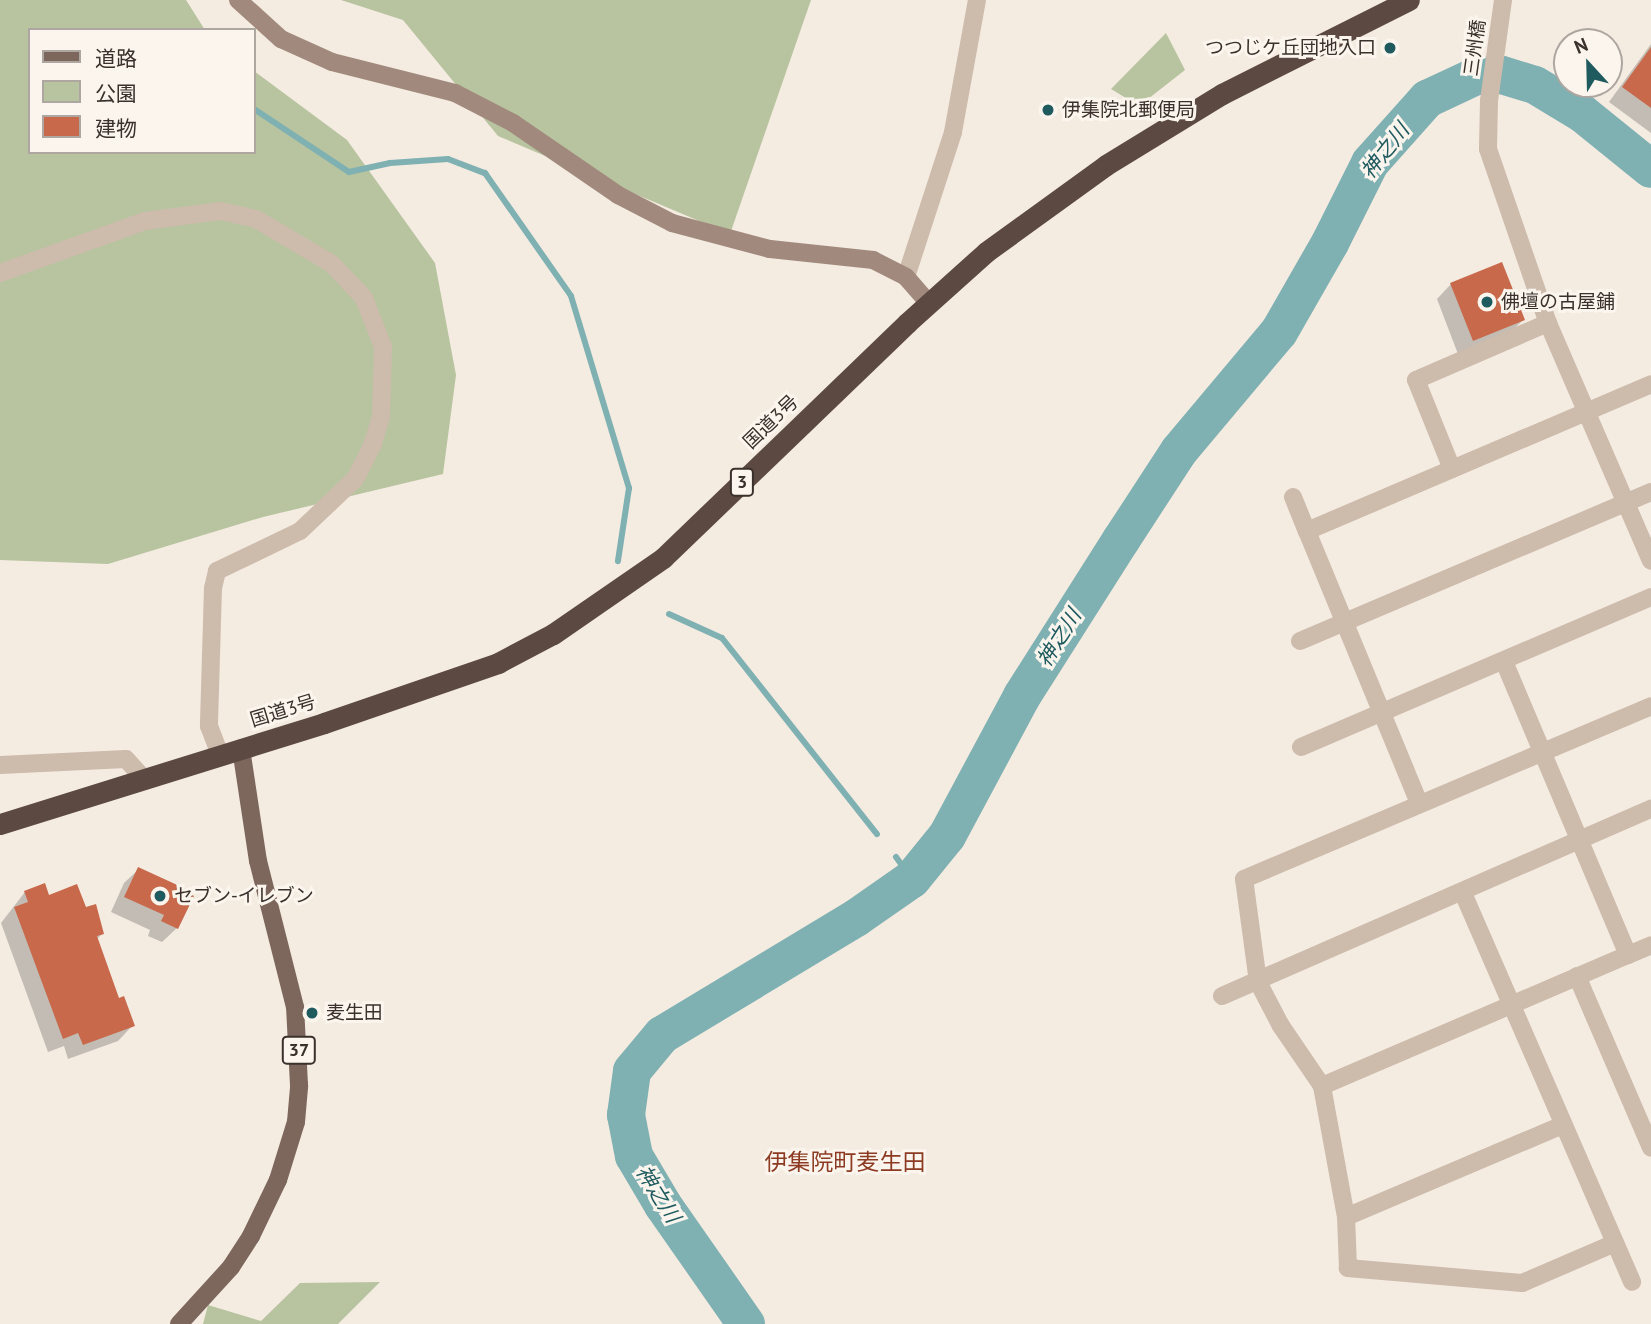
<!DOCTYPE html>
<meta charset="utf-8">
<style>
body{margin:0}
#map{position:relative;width:1651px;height:1324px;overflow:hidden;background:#f4ebe1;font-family:"PT Sans","Noto Sans JP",sans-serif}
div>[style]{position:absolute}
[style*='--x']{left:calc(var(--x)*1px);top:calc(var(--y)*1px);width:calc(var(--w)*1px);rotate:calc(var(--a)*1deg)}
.green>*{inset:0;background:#b8c4a0}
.shadow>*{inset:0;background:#0003}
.stream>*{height:6px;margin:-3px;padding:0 3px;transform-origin:3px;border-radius:3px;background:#7fb0b2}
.river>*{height:38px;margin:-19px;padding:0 19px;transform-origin:19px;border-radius:19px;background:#7fb0b2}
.building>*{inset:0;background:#c8694b}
.street>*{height:18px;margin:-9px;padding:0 9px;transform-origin:9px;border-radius:9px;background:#cdbbac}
.secondary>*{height:18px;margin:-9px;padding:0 9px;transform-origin:9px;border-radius:9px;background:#a18a7d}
.primary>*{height:18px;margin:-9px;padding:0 9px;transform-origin:9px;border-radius:9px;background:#7d675c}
.highway>*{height:21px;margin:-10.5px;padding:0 10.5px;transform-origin:10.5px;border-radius:10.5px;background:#5c4a42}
.dots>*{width:19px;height:19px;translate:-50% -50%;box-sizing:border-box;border:4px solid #fbf5ee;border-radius:50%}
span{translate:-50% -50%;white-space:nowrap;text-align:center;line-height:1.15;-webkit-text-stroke:6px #fbf5ee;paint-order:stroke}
.shield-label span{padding:2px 5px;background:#fbf5ee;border:2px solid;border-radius:5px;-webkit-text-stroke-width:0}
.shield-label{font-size:18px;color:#3b302b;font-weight:700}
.poi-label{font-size:19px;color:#3b302b}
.right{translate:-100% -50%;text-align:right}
.left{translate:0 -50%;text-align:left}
.street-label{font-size:19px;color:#3b302b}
.water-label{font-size:21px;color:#1f5a5e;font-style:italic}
.quarter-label{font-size:23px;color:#8c3b22}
.legend{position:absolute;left:28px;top:28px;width:228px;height:126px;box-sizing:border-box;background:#fbf5ee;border:2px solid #aea6a0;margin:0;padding:9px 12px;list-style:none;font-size:21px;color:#3b302b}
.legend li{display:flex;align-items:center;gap:14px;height:35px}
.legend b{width:35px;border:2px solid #aea6a0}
.north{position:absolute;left:1553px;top:28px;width:70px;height:70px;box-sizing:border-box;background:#fbf5ee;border:2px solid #aea6a0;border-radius:50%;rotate:338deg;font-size:19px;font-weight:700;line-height:28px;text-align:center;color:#3b302b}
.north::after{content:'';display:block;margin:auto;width:24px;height:32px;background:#1f5a5e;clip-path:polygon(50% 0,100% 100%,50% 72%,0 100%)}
</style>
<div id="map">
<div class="green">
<i style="clip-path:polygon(0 0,186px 0,205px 30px,30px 30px,30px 152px,254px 152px,254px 71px,347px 140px,435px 263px,456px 375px,443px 474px,263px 517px,108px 564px,0 560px)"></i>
<i style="clip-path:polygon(341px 0,811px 0,730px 234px,498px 136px,403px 20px)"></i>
<i style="clip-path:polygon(1166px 33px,1185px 70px,1139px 106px,1111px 89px)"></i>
<i style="clip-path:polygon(380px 1282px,338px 1324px,203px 1324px,208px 1305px,261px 1321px,300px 1283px)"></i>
</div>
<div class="shadow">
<i style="clip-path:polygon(1651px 44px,1651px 133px,1609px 102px)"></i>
<i style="clip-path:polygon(1451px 284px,1523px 320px,1508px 335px,1458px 354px,1437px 299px)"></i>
<i style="clip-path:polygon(139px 869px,177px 928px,162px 942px,148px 936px,150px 930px,111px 912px,124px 883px)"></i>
<i style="clip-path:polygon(25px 892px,85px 909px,102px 934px,97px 939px,118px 1000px,132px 1026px,118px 1041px,68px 1059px,64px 1046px,48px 1052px,1px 923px)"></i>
</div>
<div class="stream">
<i style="--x:254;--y:109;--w:114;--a:33.6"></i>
<i style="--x:349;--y:172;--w:42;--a:-12.4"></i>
<i style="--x:390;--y:163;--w:58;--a:-3.9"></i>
<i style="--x:448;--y:159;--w:40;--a:21"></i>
<i style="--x:485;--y:173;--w:150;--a:55"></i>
<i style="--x:571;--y:296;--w:201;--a:73.2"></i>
<i style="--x:629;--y:488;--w:74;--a:98.6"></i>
<i style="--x:669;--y:614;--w:58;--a:24.4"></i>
<i style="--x:722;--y:638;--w:250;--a:51.7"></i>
<i style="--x:896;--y:857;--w:27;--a:54"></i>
</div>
<div class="river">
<i style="--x:746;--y:1324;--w:145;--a:-124.9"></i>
<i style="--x:663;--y:1205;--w:57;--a:-120.6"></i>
<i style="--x:634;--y:1156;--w:42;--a:-101"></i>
<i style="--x:626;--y:1115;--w:44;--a:-82.2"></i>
<i style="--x:632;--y:1071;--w:47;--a:-50.2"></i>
<i style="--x:662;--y:1035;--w:227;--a:-31.1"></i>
<i style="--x:856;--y:918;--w:68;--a:-34.9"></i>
<i style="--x:912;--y:879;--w:55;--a:-50.9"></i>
<i style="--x:947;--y:836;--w:159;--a:-61.8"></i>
<i style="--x:1022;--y:696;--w:185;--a:-57.6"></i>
<i style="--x:1121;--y:540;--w:106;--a:-56.9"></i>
<i style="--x:1179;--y:451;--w:155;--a:-50"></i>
<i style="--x:1279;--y:332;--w:103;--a:-60.2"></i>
<i style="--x:1330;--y:243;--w:89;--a:-63.4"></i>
<i style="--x:1370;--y:163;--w:86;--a:-48.3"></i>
<i style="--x:1427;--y:99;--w:54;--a:-25.1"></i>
<i style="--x:1476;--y:76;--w:26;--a:-2"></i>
<i style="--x:1502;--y:75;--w:34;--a:17"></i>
<i style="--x:1535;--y:85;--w:56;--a:31.1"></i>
<i style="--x:1583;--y:114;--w:87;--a:39"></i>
</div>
<div class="building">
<i style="clip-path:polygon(1651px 47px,1651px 108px,1622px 87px)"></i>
<i style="clip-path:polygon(1502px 262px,1525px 320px,1473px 341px,1450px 283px)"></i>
<i style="clip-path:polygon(138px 867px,186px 889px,185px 892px,194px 896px,178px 929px,161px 921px,164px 915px,124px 897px)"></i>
<i style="clip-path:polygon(45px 883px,49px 895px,77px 884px,86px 907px,96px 904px,104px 934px,97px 936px,119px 998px,124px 996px,135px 1026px,83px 1045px,78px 1033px,63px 1039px,14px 907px,28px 902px,24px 891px)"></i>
</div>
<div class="street">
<i style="--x:1503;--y:0;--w:102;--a:97.9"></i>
<i style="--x:1489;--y:101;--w:48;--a:91.2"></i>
<i style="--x:1488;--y:149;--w:184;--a:71"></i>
<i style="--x:1548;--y:323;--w:259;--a:66.6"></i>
<i style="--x:0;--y:273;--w:154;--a:-19.7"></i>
<i style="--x:145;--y:221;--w:77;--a:-7.5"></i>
<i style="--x:221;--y:211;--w:36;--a:13"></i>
<i style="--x:256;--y:219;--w:88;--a:30.6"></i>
<i style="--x:332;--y:264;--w:47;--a:46.7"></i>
<i style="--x:364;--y:298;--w:53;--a:68.8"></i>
<i style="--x:383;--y:347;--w:70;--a:91.6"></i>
<i style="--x:381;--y:417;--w:28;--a:107"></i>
<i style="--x:373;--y:444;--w:39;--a:117"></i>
<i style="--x:355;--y:479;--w:76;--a:136.6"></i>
<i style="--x:300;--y:531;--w:92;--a:154.3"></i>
<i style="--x:217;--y:571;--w:17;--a:103"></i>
<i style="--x:213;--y:588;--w:138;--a:91.7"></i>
<i style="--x:209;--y:726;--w:31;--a:69"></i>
<i style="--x:906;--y:277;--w:152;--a:-72"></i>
<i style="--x:953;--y:132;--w:134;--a:-79.7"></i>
<i style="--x:1452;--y:469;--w:96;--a:-112"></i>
<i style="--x:1416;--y:380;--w:144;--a:-23.4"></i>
<i style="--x:1293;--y:497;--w:37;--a:68"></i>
<i style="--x:1300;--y:641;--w:381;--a:-23"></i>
<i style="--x:1301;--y:747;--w:381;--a:-23.2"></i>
<i style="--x:0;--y:765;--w:126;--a:-2.7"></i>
<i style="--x:126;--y:759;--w:25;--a:48"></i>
<i style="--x:1419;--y:803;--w:294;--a:-112.4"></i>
<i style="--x:1307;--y:531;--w:374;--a:-23.1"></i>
<i style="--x:1463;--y:893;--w:424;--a:66.5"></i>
<i style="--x:1628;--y:955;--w:25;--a:-23"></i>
<i style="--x:1577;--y:976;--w:187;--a:66.7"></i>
<i style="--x:1222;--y:996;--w:468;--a:-23.6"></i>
<i style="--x:1322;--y:1086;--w:333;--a:-23.2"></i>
<i style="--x:1628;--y:955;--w:318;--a:-112.9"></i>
<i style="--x:1346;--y:1217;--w:236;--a:-23"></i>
<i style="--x:1615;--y:1243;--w:101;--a:156.7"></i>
<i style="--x:1522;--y:1283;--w:175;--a:-175.1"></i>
<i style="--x:1348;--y:1268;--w:51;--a:-92.2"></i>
<i style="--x:1346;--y:1217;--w:133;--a:-100.4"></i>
<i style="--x:1322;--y:1086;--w:73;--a:-124.3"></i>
<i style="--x:1281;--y:1026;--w:50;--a:-117.6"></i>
<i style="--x:1258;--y:982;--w:104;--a:-97.7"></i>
<i style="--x:1244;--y:879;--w:442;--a:-23"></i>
</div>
<div class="secondary">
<i style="--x:238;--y:0;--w:58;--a:42.2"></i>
<i style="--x:281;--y:39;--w:56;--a:24.3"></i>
<i style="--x:332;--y:62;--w:127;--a:14.1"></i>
<i style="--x:455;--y:93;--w:65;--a:27.3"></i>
<i style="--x:513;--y:123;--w:127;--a:34.4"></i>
<i style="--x:618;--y:195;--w:61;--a:27.4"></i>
<i style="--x:672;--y:223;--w:101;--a:14.9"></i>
<i style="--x:770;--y:249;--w:104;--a:6.1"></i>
<i style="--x:873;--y:260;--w:37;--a:27"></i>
<i style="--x:906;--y:277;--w:35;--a:49"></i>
</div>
<div class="primary">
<i style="--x:179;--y:1324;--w:77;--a:-47.6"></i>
<i style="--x:231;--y:1267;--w:37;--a:-57"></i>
<i style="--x:251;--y:1236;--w:62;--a:-64.3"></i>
<i style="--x:278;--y:1180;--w:61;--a:-72.8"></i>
<i style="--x:296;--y:1122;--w:37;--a:-85"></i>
<i style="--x:299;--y:1085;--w:78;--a:-92.9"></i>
<i style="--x:295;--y:1007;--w:151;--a:-104.2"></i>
<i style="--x:258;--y:861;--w:114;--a:-98.6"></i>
</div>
<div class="highway">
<i style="--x:0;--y:824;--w:339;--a:-17.3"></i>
<i style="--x:324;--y:723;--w:184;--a:-19"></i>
<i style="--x:498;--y:663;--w:62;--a:-27.8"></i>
<i style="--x:553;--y:634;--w:134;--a:-34.6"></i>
<i style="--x:663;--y:558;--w:339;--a:-43.9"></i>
<i style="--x:907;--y:323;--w:106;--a:-41.9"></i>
<i style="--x:986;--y:252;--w:148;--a:-35.9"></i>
<i style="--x:1106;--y:165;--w:136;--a:-31.5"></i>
<i style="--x:1222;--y:94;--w:209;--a:-26.7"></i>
</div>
<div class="dots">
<i style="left:1390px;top:48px;background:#1f5a5e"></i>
<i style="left:1048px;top:110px;background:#1f5a5e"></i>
<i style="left:1487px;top:302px;background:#1f5a5e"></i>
<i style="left:160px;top:896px;background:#1f5a5e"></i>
<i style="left:312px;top:1013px;background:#1f5a5e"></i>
</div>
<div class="shield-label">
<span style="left:742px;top:482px">3</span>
<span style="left:299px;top:1050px">37</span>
</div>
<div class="poi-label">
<span class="right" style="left:1376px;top:48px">つつじケ丘団地入口</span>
<span class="left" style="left:1062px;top:110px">伊集院北郵便局</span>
<span class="left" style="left:1501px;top:302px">佛壇の古屋鋪</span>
<span class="left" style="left:174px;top:896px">セブン-イレブン</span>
<span class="left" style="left:326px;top:1013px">麦生田</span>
</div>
<div class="street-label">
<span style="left:1475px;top:48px;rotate:-82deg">三州橋</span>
<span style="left:771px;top:422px;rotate:-44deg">国道3号</span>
<span style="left:283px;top:711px;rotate:-17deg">国道3号</span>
</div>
<div class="water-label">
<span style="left:1385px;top:151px;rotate:-52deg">神之川</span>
<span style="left:1059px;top:638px;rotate:-58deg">神之川</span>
<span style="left:658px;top:1194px;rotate:58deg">神之川</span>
</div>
<div class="quarter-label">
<span style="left:845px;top:1162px">伊集院町麦生田</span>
</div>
<ul class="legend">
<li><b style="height:9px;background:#7d675c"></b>道路</li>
<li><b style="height:19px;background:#b8c4a0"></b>公園</li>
<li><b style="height:19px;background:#c8694b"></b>建物</li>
</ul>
<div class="north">N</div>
</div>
